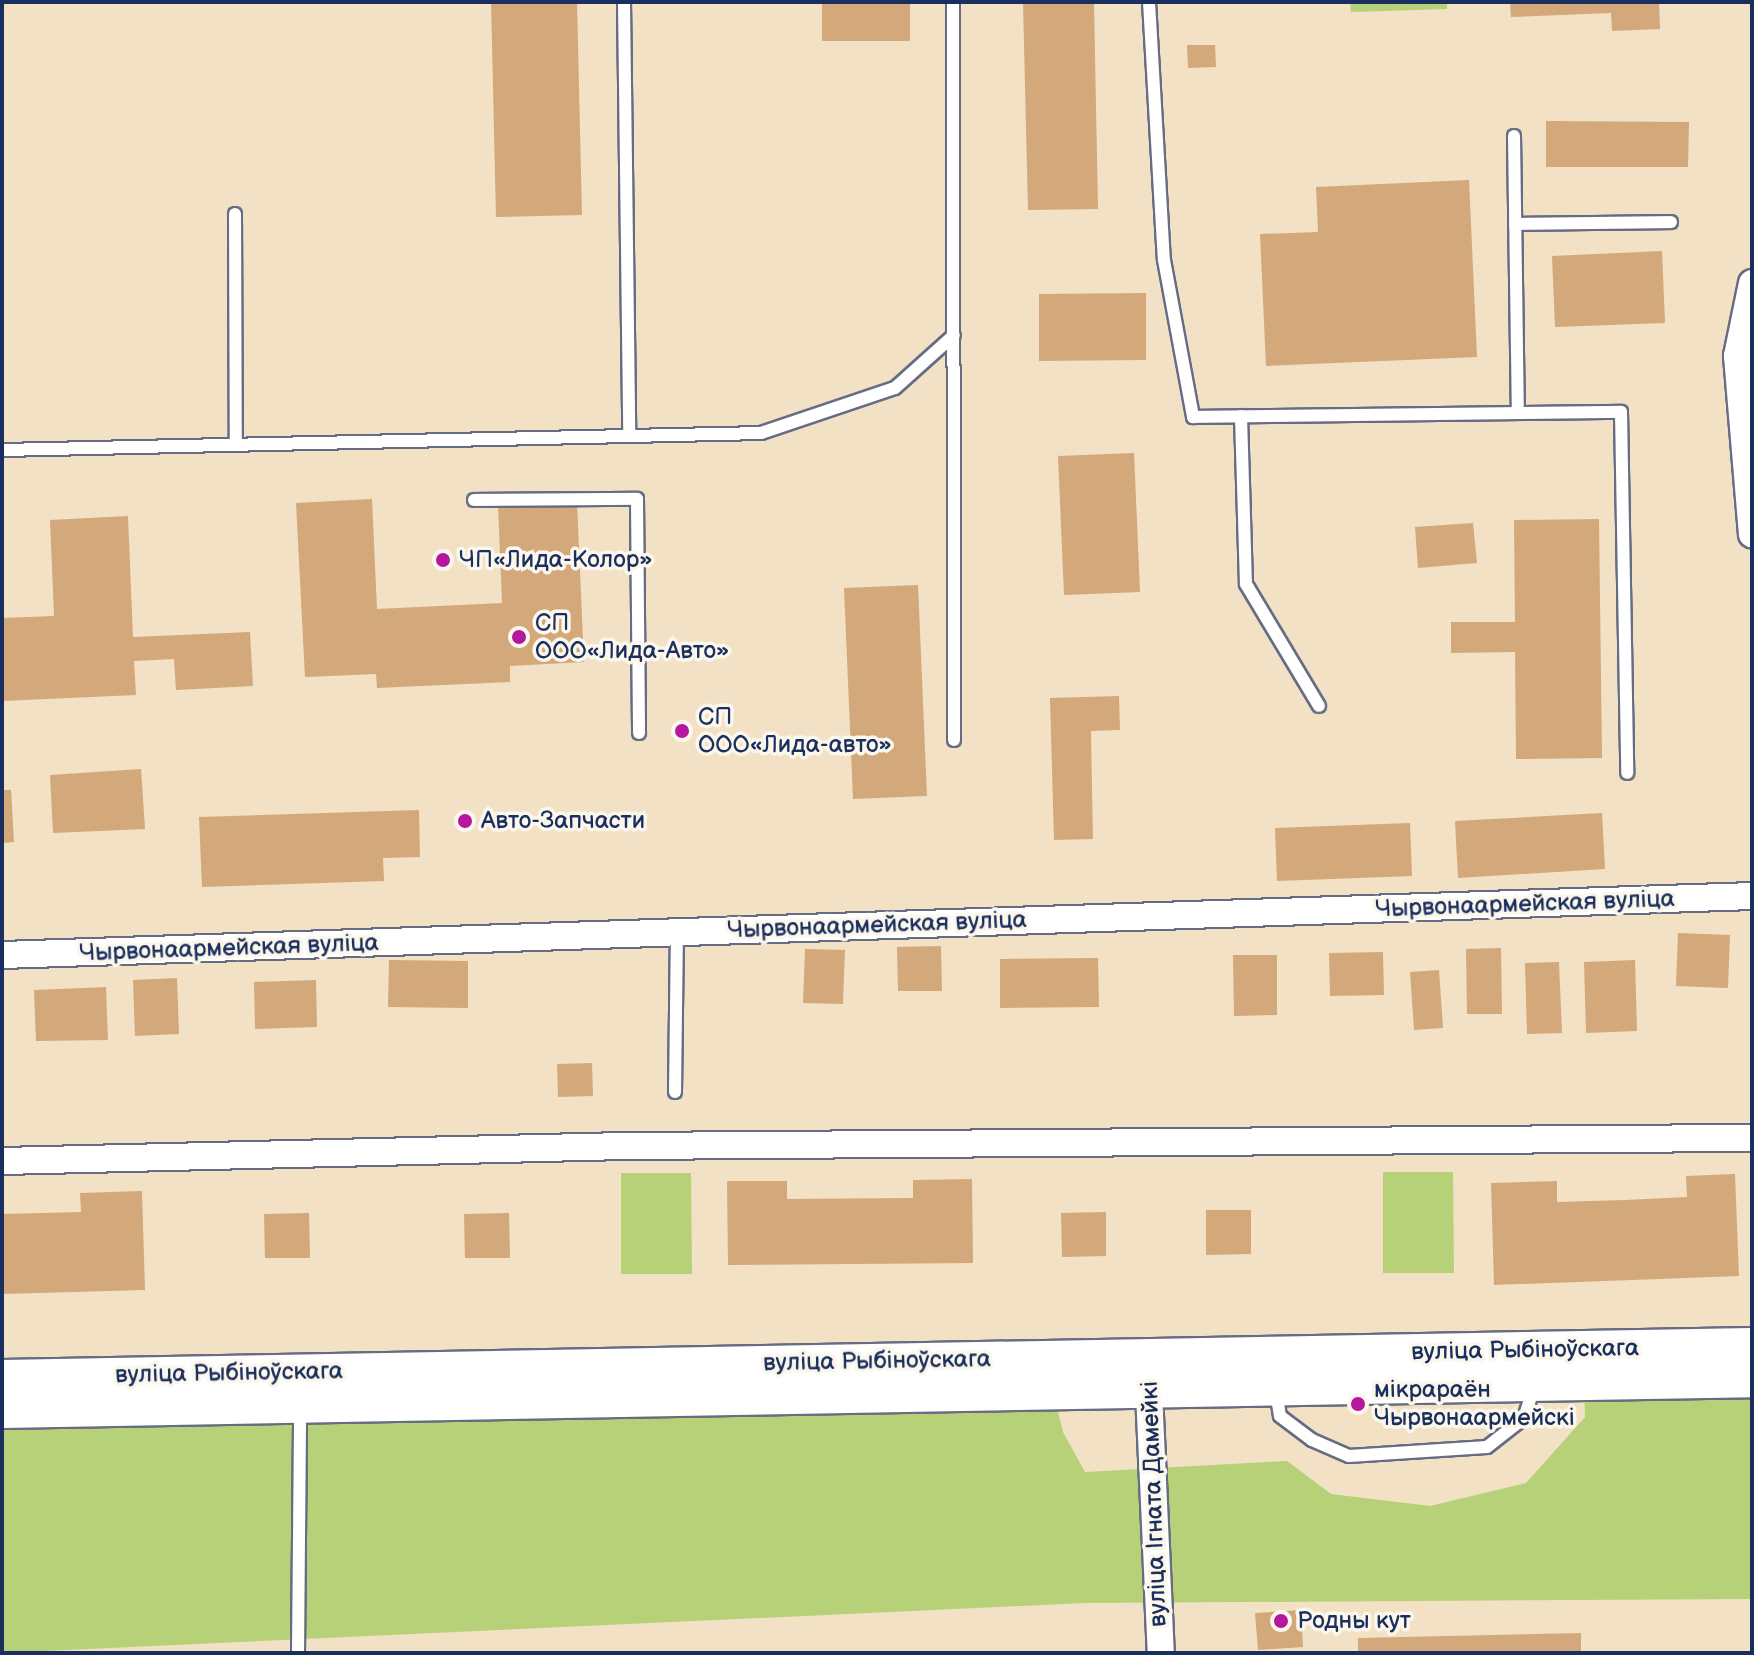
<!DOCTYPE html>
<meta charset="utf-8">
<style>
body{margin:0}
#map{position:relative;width:1754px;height:1655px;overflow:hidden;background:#f2e1c4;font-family:"Balsamiq Sans",sans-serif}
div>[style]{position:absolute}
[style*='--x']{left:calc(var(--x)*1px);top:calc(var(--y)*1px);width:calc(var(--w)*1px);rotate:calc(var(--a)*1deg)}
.green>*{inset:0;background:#b6d177}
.building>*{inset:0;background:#d3a87b}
.roads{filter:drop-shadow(2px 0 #666d82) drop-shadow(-2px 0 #666d82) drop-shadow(0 2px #666d82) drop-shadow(0 -2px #666d82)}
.lane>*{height:12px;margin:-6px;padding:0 6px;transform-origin:6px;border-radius:6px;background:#fff}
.street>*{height:26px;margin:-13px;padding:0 13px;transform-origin:13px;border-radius:13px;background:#fff}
.secondary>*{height:36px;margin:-18px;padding:0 18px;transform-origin:18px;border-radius:18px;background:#fff}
.dots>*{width:22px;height:22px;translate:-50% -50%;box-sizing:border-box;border:4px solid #fbf7ec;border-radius:50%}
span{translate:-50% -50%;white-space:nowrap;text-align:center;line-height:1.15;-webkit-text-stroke:7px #fbf7ec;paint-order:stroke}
.poi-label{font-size:24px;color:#1b2f5e}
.left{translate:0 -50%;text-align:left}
.street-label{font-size:24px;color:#1b2f5e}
.frame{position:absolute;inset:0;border:4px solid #1b2f5e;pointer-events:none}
</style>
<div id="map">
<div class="green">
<i style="clip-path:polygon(1350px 2px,1447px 2px,1447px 9px,1351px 12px)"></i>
<i style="clip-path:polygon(1383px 1172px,1453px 1172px,1454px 1273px,1383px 1273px)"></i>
<i style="clip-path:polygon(621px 1173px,691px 1173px,692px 1274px,621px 1274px)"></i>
<i style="clip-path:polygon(1752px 1381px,1752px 1599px,1084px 1603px,2px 1653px,2px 1419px,1053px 1392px,1063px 1432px,1085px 1472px,1287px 1461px,1331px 1494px,1430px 1506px,1526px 1483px,1585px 1417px,1584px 1384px)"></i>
</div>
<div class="building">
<i style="clip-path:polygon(491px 2px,577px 2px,582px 215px,496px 217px)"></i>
<i style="clip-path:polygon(822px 2px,910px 2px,910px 41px,822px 41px)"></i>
<i style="clip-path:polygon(1023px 2px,1094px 2px,1098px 209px,1028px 210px)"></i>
<i style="clip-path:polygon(1510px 2px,1659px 2px,1660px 29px,1612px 31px,1611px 13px,1511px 17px)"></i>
<i style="clip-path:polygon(1187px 45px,1215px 45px,1216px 67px,1188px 68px)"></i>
<i style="clip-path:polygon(1546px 121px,1689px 122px,1688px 167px,1546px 167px)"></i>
<i style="clip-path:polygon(1469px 180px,1477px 357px,1266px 366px,1260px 234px,1318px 232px,1316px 187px)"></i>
<i style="clip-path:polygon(1662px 251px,1665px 323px,1555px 327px,1552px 256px)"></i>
<i style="clip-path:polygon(1146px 293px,1146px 360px,1039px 361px,1039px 294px)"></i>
<i style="clip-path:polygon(1134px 453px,1140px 592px,1064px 595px,1058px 456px)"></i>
<i style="clip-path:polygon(372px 499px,377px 609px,502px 603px,498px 506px,577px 503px,584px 662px,510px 666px,510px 682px,377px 688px,376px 674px,305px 677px,296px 503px)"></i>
<i style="clip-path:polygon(128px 516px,133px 637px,250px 632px,253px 686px,176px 690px,174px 659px,134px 661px,136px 695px,2px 701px,2px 618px,54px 616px,50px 520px)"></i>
<i style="clip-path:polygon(1599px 519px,1602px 758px,1516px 759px,1515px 652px,1451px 653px,1451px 622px,1515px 622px,1514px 520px)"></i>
<i style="clip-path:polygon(1473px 523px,1477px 563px,1418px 568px,1415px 527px)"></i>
<i style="clip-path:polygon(918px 585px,927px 796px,853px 799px,844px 588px)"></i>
<i style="clip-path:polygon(1119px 696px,1120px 730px,1091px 731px,1093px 839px,1054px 840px,1050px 698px)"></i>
<i style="clip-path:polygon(141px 769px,145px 829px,53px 833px,50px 775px)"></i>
<i style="clip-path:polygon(2px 790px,11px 790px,14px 842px,2px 843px)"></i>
<i style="clip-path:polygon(419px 810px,420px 857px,383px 858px,384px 881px,202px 887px,199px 817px)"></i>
<i style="clip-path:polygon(1602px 813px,1605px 869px,1458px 878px,1455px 821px)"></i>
<i style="clip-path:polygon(1410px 823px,1412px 876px,1277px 881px,1275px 828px)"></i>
<i style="clip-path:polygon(1678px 933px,1730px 935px,1728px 988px,1676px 986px)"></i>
<i style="clip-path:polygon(941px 946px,942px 991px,898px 991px,897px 947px)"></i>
<i style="clip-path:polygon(1501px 948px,1502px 1014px,1467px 1014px,1466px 949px)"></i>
<i style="clip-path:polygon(805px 949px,845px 950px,843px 1004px,803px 1003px)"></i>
<i style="clip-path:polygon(1383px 952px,1384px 995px,1330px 996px,1329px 953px)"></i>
<i style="clip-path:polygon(1233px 955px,1277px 955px,1277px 1015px,1234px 1016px)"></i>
<i style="clip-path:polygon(1098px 958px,1099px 1007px,1000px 1008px,1000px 959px)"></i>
<i style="clip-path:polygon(389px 960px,468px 961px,468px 1008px,388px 1007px)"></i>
<i style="clip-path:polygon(1635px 960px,1637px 1031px,1586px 1033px,1584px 962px)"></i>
<i style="clip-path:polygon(1559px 962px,1562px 1033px,1527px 1034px,1525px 963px)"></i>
<i style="clip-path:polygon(1439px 970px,1443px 1028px,1414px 1030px,1410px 972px)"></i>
<i style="clip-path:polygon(177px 978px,179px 1034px,135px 1036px,133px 980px)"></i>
<i style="clip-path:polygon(316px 980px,317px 1027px,255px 1029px,254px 982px)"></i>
<i style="clip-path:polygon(106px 987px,108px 1040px,36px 1041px,34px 990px)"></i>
<i style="clip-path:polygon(592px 1063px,593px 1096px,558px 1097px,557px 1064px)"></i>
<i style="clip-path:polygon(1735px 1174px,1739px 1276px,1494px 1285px,1491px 1183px,1557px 1181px,1557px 1202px,1625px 1200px,1687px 1197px,1686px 1176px)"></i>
<i style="clip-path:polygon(972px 1179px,973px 1263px,728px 1265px,727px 1181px,787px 1181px,787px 1199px,913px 1198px,913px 1180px)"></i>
<i style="clip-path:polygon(142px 1191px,145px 1290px,2px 1294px,2px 1214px,81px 1212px,80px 1193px)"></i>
<i style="clip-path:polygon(1206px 1210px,1251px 1210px,1251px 1254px,1206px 1255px)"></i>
<i style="clip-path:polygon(1106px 1212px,1106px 1256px,1062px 1257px,1061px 1213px)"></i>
<i style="clip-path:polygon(309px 1213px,310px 1258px,265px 1258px,264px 1214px)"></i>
<i style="clip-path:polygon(509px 1213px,510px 1258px,465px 1258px,464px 1214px)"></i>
<i style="clip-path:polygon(1301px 1610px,1303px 1647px,1258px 1650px,1255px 1613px)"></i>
<i style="clip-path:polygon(1581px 1633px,1581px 1653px,1358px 1653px,1358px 1638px)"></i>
</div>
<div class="roads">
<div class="lane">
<i style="--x:624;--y:2;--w:434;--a:89.3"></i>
<i style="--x:953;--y:2;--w:738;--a:89.92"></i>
<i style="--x:1149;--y:2;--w:258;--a:86.7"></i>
<i style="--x:1164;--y:260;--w:160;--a:79.5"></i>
<i style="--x:1193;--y:417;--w:428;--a:-0.7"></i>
<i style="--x:1621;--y:412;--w:361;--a:89"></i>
<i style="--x:1514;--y:136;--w:277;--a:89.2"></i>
<i style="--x:235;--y:214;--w:231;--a:89.8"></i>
<i style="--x:1515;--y:224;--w:156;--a:-0.7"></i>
<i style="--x:1241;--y:416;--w:168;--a:88.3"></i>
<i style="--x:1246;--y:584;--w:142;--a:59.1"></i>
<i style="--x:2;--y:450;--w:759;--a:-1.28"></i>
<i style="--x:761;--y:433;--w:141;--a:-18.6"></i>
<i style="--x:895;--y:388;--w:79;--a:-41.9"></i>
<i style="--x:474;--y:500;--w:163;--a:-0.4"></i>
<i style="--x:637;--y:499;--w:234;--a:89.5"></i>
<i style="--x:675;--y:1092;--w:160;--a:-89.3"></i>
<i style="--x:1276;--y:1391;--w:25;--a:81"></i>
<i style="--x:1280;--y:1416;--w:40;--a:37"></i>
<i style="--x:1312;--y:1440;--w:40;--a:23.4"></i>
<i style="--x:1349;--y:1456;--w:138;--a:-3.7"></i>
<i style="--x:1487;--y:1447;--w:47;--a:-38.1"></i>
<i style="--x:1524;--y:1418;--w:35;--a:-72"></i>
<i style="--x:298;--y:1653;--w:245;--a:-89.5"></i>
</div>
<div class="street">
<i style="--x:1752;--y:283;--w:75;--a:101.6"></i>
<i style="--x:1737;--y:356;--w:179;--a:85.2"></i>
<i style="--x:2;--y:955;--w:1751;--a:-1.93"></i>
<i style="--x:2;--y:1161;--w:623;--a:-1.38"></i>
<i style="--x:625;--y:1146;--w:1127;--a:-0.41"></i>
<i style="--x:1148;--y:1371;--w:282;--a:87.4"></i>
</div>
<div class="secondary">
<i style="--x:2;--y:1378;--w:1750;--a:-1.05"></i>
<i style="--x:2;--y:1410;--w:1750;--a:-1.01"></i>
</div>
</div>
<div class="dots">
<i style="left:443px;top:560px;background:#b5179e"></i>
<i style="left:519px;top:637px;background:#b5179e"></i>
<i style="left:682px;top:731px;background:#b5179e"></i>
<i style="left:465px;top:821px;background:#b5179e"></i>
<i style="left:1358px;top:1404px;background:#b5179e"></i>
<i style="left:1281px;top:1621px;background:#b5179e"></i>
</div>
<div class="poi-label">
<span class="left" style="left:459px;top:560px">ЧП«Лида-Колор»</span>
<span class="left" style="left:535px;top:637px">СП<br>ООО«Лида-Авто»</span>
<span class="left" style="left:698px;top:731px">СП<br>ООО«Лида-авто»</span>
<span class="left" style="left:481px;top:821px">Авто-Запчасти</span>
<span class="left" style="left:1374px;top:1404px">мікрараён<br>Чырвонаармейскі</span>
<span class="left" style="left:1297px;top:1621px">Родны кут</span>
</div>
<div class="street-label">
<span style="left:1525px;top:904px;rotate:-2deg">Чырвонаармейская вуліца</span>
<span style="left:877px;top:925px;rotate:-2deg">Чырвонаармейская вуліца</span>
<span style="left:229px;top:948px;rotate:-2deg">Чырвонаармейская вуліца</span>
<span style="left:1525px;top:1350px;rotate:-1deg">вуліца Рыбіноўскага</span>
<span style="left:877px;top:1361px;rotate:-1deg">вуліца Рыбіноўскага</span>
<span style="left:229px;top:1373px;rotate:-1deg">вуліца Рыбіноўскага</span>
<span style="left:1154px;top:1504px;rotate:-92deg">вуліца Ігната Дамейкі</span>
</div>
<div class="frame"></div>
</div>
